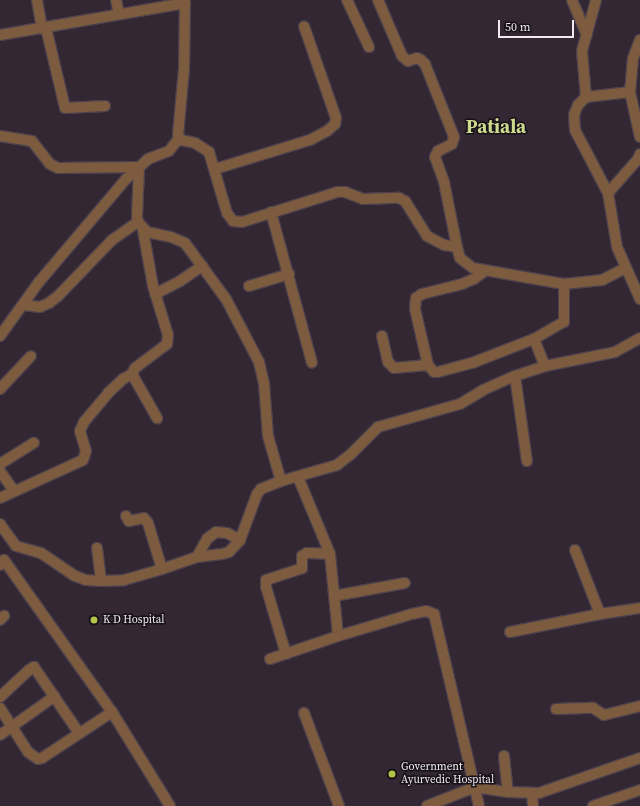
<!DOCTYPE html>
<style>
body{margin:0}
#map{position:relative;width:640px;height:806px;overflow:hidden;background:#322732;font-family:"Source Serif 4",serif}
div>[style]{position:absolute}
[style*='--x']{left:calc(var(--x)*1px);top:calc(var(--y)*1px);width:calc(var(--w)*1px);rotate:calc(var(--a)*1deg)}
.roads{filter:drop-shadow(1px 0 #4d424d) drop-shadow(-1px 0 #4d424d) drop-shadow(0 1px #4d424d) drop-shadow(0 -1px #4d424d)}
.minor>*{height:10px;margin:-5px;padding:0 5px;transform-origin:5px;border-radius:5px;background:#7d5b3e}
.dots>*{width:11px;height:11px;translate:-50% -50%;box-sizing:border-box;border:2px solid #171217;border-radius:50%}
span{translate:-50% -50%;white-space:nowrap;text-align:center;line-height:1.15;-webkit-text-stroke:3px #171217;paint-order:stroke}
.poi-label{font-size:11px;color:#f1eaf1}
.left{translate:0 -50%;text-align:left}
.town-label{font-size:19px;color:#cedb8e;font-weight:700}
.scale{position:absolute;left:498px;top:20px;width:76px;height:18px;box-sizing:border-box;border:2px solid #f1eaf1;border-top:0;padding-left:5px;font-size:12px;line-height:14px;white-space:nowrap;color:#f1eaf1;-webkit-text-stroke:3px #171217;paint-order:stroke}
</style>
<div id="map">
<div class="roads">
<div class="minor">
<i style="--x:37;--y:0;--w:29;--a:80"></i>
<i style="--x:116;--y:0;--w:14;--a:78"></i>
<i style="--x:185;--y:0;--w:69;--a:90.8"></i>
<i style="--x:184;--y:69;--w:66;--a:95.2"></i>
<i style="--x:178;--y:135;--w:6;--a:59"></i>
<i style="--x:181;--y:140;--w:14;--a:12"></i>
<i style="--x:195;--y:143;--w:17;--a:33"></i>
<i style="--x:209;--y:152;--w:64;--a:73.6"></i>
<i style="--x:227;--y:213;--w:10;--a:53"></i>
<i style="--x:233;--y:221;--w:9;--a:6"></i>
<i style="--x:242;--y:222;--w:101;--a:-17.4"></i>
<i style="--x:338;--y:192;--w:7;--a:0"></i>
<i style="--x:345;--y:192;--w:19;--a:21"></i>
<i style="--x:363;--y:199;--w:36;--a:-2"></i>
<i style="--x:399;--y:198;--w:7;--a:27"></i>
<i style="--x:405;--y:201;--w:41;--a:57.8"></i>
<i style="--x:427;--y:236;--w:19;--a:28"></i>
<i style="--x:444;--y:245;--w:13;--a:9"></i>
<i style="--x:457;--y:247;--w:11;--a:75"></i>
<i style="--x:460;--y:258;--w:16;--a:38"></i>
<i style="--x:473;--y:268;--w:92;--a:10"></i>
<i style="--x:564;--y:284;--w:38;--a:-6"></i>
<i style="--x:602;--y:280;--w:27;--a:-27"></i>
<i style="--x:347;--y:0;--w:52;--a:64.9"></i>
<i style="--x:378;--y:0;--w:61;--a:66.8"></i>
<i style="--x:402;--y:56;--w:8;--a:40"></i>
<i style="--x:408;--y:61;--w:9;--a:-18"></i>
<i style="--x:417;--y:58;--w:4;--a:27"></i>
<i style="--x:421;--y:60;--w:6;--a:45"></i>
<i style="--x:425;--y:64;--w:79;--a:68.3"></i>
<i style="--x:454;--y:137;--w:7;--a:106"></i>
<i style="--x:452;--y:144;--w:16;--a:153"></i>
<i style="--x:438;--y:151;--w:7;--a:117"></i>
<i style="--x:435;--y:157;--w:27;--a:70"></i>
<i style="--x:444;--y:182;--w:66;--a:78.7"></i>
<i style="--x:572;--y:0;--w:38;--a:67"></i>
<i style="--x:596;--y:0;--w:53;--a:105.4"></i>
<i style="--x:582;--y:51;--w:46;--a:85"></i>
<i style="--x:586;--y:97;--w:44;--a:-6.5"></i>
<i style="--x:46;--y:28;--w:82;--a:76.6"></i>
<i style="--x:65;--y:108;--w:40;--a:-2.9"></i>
<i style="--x:0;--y:35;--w:188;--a:-9.8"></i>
<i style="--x:640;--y:40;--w:19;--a:111"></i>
<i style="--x:633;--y:58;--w:34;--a:95"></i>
<i style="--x:630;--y:92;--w:46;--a:77.5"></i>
<i style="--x:586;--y:97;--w:11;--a:135"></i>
<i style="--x:578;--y:105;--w:11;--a:112"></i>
<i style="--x:574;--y:115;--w:15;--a:86"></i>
<i style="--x:575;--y:130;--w:71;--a:62.4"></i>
<i style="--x:0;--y:136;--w:32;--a:9"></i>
<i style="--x:32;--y:141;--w:29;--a:52"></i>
<i style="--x:50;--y:164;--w:9;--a:27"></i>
<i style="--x:58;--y:168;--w:81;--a:-0.7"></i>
<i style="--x:139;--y:167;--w:50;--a:92.3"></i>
<i style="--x:137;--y:217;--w:5;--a:79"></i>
<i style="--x:138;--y:222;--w:13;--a:48"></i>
<i style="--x:147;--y:232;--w:25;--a:12"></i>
<i style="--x:171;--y:237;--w:15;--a:23"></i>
<i style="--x:185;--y:243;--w:69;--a:53.8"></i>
<i style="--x:226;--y:299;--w:71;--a:62.4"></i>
<i style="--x:259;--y:362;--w:22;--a:77"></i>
<i style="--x:264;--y:383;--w:53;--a:85.7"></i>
<i style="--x:268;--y:436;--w:47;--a:73.9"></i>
<i style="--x:281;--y:481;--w:58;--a:-15.9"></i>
<i style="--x:337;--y:465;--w:16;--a:-38"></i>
<i style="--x:350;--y:455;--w:40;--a:-45"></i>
<i style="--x:378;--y:427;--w:85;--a:-15.7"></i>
<i style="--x:460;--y:404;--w:27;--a:-31"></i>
<i style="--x:483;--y:390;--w:35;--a:-24"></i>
<i style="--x:515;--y:376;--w:32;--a:-18"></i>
<i style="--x:545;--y:366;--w:71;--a:-11.3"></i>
<i style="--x:615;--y:352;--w:29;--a:-29"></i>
<i style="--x:640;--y:154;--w:5;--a:112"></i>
<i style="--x:638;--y:159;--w:45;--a:131.4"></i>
<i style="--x:608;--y:193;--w:55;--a:80.5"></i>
<i style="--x:617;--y:247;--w:57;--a:66.1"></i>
<i style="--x:215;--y:169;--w:99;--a:-17"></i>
<i style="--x:310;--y:140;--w:19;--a:-28"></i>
<i style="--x:327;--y:131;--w:11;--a:-41"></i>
<i style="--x:335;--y:124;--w:6;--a:-81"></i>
<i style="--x:336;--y:118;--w:97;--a:-109.2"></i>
<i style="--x:271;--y:212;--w:156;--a:74.8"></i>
<i style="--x:143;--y:230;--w:57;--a:79.9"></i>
<i style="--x:153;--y:286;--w:51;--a:73"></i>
<i style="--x:168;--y:335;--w:9;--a:96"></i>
<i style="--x:167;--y:344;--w:40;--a:143"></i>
<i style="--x:135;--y:368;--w:7;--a:117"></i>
<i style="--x:132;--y:374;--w:51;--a:60.4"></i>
<i style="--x:249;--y:286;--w:42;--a:-16.7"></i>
<i style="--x:155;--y:294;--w:28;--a:-27"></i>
<i style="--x:180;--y:281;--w:27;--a:-34"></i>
<i style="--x:24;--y:305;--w:16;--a:7"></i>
<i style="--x:40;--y:307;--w:10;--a:-24"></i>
<i style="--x:49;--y:303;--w:11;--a:-38"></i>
<i style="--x:58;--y:296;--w:78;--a:-46"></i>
<i style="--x:112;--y:240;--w:32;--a:-35"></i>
<i style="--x:0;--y:336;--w:67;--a:-54.2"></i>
<i style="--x:39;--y:282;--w:135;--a:-49.8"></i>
<i style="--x:126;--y:179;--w:30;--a:-42"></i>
<i style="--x:148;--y:159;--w:22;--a:-21"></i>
<i style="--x:169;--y:151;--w:16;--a:-52"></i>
<i style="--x:382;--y:336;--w:27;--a:77"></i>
<i style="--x:388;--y:362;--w:8;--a:45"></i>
<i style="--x:394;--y:368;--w:34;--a:-5"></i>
<i style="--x:428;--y:365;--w:9;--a:49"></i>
<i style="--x:434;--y:372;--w:4;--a:0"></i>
<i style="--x:438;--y:372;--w:35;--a:-15"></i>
<i style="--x:472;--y:363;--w:66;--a:-21.2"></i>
<i style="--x:534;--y:339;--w:29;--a:68"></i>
<i style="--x:534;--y:339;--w:34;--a:-30"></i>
<i style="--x:564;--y:322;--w:38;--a:-90"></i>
<i style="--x:428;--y:365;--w:57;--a:-103.1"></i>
<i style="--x:415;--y:309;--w:11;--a:-85"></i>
<i style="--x:416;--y:298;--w:7;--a:-34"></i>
<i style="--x:422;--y:294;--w:41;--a:-14"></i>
<i style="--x:462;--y:284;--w:13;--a:-23"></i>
<i style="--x:474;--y:279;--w:14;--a:-36"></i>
<i style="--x:515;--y:376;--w:86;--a:82"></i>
<i style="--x:0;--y:389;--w:45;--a:-46.8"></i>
<i style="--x:0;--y:464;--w:40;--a:-32"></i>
<i style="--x:0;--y:471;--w:24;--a:55"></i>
<i style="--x:298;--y:477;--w:83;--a:67.4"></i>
<i style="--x:330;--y:554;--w:82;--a:84.4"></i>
<i style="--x:338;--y:636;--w:77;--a:-16.6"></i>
<i style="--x:412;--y:614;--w:14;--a:-12"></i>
<i style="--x:426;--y:611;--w:9;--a:21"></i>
<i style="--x:434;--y:614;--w:197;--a:76.8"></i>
<i style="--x:0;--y:498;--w:91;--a:-24.6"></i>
<i style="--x:83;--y:460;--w:9;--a:-72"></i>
<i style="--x:86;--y:451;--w:21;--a:-107"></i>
<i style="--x:80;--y:431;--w:10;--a:-66"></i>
<i style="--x:84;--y:422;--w:38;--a:-50"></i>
<i style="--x:108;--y:393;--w:21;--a:-43"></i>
<i style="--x:123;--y:379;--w:10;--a:-29"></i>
<i style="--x:126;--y:516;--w:6;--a:59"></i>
<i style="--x:129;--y:521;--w:15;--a:-11"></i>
<i style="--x:144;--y:518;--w:6;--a:51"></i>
<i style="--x:148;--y:523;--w:48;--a:73.1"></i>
<i style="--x:0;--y:524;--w:27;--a:54"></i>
<i style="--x:16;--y:546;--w:26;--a:16"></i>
<i style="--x:41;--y:553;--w:41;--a:34.1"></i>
<i style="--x:75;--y:576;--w:12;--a:20"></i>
<i style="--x:86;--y:580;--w:15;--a:4"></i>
<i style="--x:101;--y:581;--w:23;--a:-2"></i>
<i style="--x:124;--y:580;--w:40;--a:-16"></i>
<i style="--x:162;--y:569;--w:37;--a:-19"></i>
<i style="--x:197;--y:557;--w:25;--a:-7"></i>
<i style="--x:222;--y:554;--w:7;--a:-16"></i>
<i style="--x:229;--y:552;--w:16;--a:-47"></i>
<i style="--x:240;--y:540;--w:49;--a:-69.7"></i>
<i style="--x:257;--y:494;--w:6;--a:-51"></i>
<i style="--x:261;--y:489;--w:22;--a:-22"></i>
<i style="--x:97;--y:548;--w:33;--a:83"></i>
<i style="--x:575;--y:550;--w:69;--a:68.7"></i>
<i style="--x:197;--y:557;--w:21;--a:-61"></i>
<i style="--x:207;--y:539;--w:11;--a:-38"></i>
<i style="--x:216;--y:532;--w:11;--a:5"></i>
<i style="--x:227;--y:533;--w:15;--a:28"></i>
<i style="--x:0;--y:565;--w:6;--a:-51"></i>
<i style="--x:4;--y:560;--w:186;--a:54.6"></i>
<i style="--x:112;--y:712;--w:110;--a:58.3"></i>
<i style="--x:334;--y:596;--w:72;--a:-10.4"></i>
<i style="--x:0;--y:620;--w:6;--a:-45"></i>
<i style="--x:510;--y:632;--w:92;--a:-11.3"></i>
<i style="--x:600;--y:614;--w:40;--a:-8.5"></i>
<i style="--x:286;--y:654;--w:70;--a:-106.6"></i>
<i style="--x:266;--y:587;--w:7;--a:-90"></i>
<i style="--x:266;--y:580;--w:38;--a:-18"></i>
<i style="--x:302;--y:568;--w:12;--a:-90"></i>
<i style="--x:302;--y:556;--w:6;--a:-31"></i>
<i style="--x:307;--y:553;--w:23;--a:2"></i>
<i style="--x:270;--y:659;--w:72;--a:-18.7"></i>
<i style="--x:0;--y:697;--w:40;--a:-43"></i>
<i style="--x:29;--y:670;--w:6;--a:-31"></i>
<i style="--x:34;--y:667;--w:80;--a:55.7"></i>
<i style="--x:0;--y:708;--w:52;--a:57.5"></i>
<i style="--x:28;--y:752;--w:12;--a:35"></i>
<i style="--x:38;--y:759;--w:4;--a:-14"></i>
<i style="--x:42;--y:758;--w:84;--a:-33.3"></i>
<i style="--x:556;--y:709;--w:37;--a:-2"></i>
<i style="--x:593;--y:708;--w:13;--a:32"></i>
<i style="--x:604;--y:715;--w:37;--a:-14"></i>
<i style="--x:304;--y:713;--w:99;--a:69.4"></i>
<i style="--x:0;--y:735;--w:67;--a:-35.3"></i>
<i style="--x:504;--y:756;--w:36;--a:84"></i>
<i style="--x:532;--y:794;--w:12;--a:85"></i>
<i style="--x:427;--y:806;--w:52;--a:-21.6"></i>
<i style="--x:475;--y:787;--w:33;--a:9"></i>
<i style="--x:508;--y:792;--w:31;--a:2"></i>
<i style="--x:539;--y:793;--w:107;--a:-19.1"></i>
<i style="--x:593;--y:806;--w:50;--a:-18.8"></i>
</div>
</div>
<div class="dots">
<i style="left:94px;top:620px;background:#b3c24b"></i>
<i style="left:392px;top:774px;background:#b3c24b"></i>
</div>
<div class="poi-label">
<span class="left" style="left:103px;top:620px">K D Hospital</span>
<span class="left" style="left:401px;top:774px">Government<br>Ayurvedic Hospital</span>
</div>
<div class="town-label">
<span style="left:496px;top:127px">Patiala</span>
</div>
<div class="scale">50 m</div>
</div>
